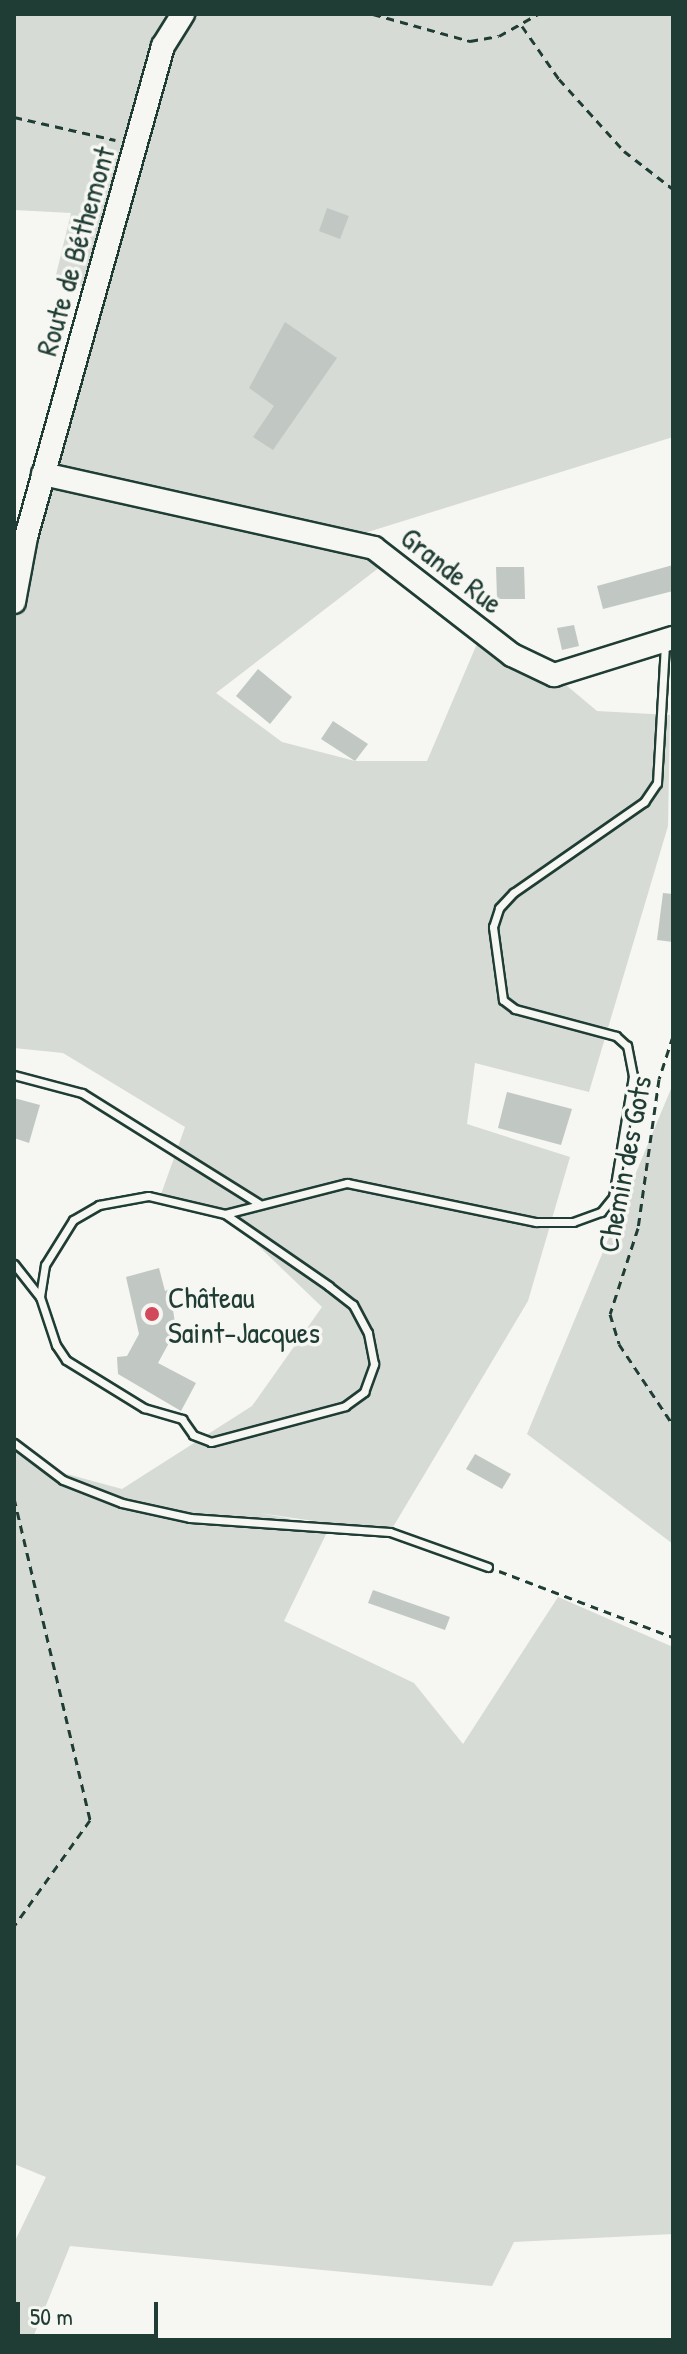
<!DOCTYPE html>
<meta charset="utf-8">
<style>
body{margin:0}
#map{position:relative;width:687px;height:2354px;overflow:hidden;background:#f6f6f2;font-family:"Patrick Hand",sans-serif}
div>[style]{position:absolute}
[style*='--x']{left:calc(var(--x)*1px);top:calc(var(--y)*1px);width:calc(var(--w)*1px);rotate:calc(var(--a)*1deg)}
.green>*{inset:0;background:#d6dbd6}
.building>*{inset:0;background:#c1c8c3}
.path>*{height:3px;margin-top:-1.5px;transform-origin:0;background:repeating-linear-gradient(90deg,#1f3d34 0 8px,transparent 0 14px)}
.roads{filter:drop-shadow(2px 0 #1f3d34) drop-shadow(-2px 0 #1f3d34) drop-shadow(0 2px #1f3d34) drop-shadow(0 -2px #1f3d34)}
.lane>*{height:7px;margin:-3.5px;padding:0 3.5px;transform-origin:3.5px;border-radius:3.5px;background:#f6f6f2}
.secondary>*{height:22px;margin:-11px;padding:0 11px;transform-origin:11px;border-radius:11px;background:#f6f6f2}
.dots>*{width:22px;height:22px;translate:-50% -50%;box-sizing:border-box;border:4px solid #f6f6f2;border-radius:50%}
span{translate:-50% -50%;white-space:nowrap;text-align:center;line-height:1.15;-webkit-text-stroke:7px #f6f6f2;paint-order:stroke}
.street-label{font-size:30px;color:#1f3d34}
.poi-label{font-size:30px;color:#1f3d34}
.left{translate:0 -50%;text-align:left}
.frame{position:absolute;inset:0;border:16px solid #1f3d34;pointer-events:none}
.scale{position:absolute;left:16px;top:2302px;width:142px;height:36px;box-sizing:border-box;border:4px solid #1f3d34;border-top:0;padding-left:10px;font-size:24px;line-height:28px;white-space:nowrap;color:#1f3d34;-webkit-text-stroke:6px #f6f6f2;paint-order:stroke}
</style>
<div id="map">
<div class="green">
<i style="clip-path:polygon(14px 14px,673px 14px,673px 437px,339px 541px,389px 560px,216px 693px,282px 742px,355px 761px,427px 761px,482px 632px,554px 675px,597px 711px,670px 715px,668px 826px,589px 1092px,475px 1063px,467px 1124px,570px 1157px,528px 1301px,390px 1532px,259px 1513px,330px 1526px,284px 1621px,414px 1683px,463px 1744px,558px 1597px,673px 1647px,673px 2234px,514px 2242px,492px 2286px,70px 2246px,32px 2340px,14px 2340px,14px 2243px,46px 2177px,14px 2164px,14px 1441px,63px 1473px,122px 1489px,252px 1406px,322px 1307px,225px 1214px,159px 1200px,185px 1127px,63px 1053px,14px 1048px,14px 602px,94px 290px,55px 279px,71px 213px,14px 210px)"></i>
<i style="clip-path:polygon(673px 1084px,673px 1544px,527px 1434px)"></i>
</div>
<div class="building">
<i style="clip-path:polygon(327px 208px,349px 216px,340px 239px,319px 231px)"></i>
<i style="clip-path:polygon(285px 322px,337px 358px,273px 450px,253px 437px,274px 406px,249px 388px)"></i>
<i style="clip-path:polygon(673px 565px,673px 591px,603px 609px,597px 586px)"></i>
<i style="clip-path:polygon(496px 567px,524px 567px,525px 599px,497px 599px)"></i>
<i style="clip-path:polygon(574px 625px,579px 646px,562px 650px,557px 628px)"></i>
<i style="clip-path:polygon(258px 669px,292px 697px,270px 724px,236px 696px)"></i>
<i style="clip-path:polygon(333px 721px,368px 744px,355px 761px,321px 739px)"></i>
<i style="clip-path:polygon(663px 893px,673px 894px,673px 942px,657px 940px)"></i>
<i style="clip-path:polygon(507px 1092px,572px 1109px,561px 1145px,498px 1128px)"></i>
<i style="clip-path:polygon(14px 1098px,40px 1105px,29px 1143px,14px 1138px)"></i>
<i style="clip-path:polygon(159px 1268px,165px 1291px,170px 1289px,176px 1330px,158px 1363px,196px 1383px,181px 1411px,118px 1374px,117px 1357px,127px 1356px,139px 1334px,126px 1277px)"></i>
<i style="clip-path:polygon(475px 1454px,511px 1474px,502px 1489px,466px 1469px)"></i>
<i style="clip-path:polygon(373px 1590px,450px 1617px,445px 1630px,368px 1603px)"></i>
</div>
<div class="path">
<i style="--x:373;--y:14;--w:101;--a:15.6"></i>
<i style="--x:470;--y:41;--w:29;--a:-10"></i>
<i style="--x:499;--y:36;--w:45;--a:-29.4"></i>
<i style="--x:522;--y:26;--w:65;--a:55.1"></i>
<i style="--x:559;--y:79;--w:97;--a:47.9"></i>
<i style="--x:624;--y:151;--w:62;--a:37.8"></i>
<i style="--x:14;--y:117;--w:104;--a:12.8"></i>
<i style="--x:673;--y:1036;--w:45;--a:108"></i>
<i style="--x:659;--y:1079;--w:150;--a:98"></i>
<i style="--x:638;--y:1228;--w:90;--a:108"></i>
<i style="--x:610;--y:1314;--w:31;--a:73"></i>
<i style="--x:619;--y:1344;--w:97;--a:56.3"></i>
<i style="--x:14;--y:1498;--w:331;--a:76.7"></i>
<i style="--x:90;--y:1820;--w:130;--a:125.6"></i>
<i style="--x:499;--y:1571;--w:186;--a:20.8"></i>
</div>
<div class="roads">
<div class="lane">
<i style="--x:14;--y:1075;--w:70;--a:14.8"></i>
<i style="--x:82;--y:1093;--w:208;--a:32"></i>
<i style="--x:225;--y:1214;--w:126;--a:-14.3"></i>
<i style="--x:347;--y:1183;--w:193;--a:11.7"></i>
<i style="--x:536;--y:1222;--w:37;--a:0"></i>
<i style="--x:573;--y:1222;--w:30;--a:-20"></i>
<i style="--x:601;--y:1212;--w:19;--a:-51"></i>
<i style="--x:613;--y:1197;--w:123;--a:-80.6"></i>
<i style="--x:633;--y:1076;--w:31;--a:-101"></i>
<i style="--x:627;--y:1046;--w:15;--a:-138"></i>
<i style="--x:616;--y:1036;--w:105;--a:-165"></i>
<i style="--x:515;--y:1009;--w:15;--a:-143"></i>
<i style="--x:503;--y:1000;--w:74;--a:-97.8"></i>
<i style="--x:493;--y:927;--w:20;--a:-72"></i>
<i style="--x:499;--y:908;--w:21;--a:-47"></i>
<i style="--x:513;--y:893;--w:160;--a:-34.8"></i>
<i style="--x:644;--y:802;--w:23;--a:-56"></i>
<i style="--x:657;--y:783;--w:140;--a:-86.7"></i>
<i style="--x:14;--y:1264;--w:42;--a:51.8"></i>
<i style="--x:40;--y:1297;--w:51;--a:71.6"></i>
<i style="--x:56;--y:1345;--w:18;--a:56"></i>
<i style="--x:66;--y:1360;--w:92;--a:31.6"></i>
<i style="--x:144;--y:1408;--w:40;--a:16"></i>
<i style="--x:182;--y:1419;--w:19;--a:55"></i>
<i style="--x:193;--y:1435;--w:19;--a:21"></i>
<i style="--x:211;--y:1442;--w:139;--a:-15"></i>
<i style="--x:345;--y:1406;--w:24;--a:-36"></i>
<i style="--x:364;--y:1392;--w:30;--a:-70"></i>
<i style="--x:374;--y:1364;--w:32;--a:-101"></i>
<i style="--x:368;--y:1333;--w:32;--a:-118"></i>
<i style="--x:353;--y:1305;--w:31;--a:-142"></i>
<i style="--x:329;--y:1286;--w:126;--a:-145.3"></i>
<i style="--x:225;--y:1214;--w:79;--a:-166.8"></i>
<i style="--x:148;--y:1196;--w:50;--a:169.6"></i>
<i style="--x:99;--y:1205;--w:30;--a:150"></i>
<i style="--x:73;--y:1220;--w:53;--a:121.9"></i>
<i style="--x:45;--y:1265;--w:32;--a:99"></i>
<i style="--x:14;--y:1443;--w:61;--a:37.1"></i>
<i style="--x:63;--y:1480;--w:63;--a:21.3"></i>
<i style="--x:122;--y:1503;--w:70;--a:12.4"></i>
<i style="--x:190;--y:1518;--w:200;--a:4"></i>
<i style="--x:390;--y:1532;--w:104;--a:19.7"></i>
</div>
<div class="secondary">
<i style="--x:43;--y:474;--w:339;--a:12.6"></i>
<i style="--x:374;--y:548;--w:175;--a:37.8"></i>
<i style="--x:512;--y:655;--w:47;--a:25.5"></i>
<i style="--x:554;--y:675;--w:125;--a:-17.3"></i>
<i style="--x:14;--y:602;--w:66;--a:-79.5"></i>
<i style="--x:26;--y:537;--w:510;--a:-74.41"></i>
<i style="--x:163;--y:46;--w:38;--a:-58"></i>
</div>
</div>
<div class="dots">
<i style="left:152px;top:1314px;background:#d1495b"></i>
</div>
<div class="street-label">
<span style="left:75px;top:251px;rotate:-74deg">Route de Béthemont</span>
<span style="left:452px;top:570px;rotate:38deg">Grande Rue</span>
<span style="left:624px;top:1164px;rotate:-79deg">Chemin des Gots</span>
</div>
<div class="poi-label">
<span class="left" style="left:168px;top:1314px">Château<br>Saint-Jacques</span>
</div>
<div class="frame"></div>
<div class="scale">50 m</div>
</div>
